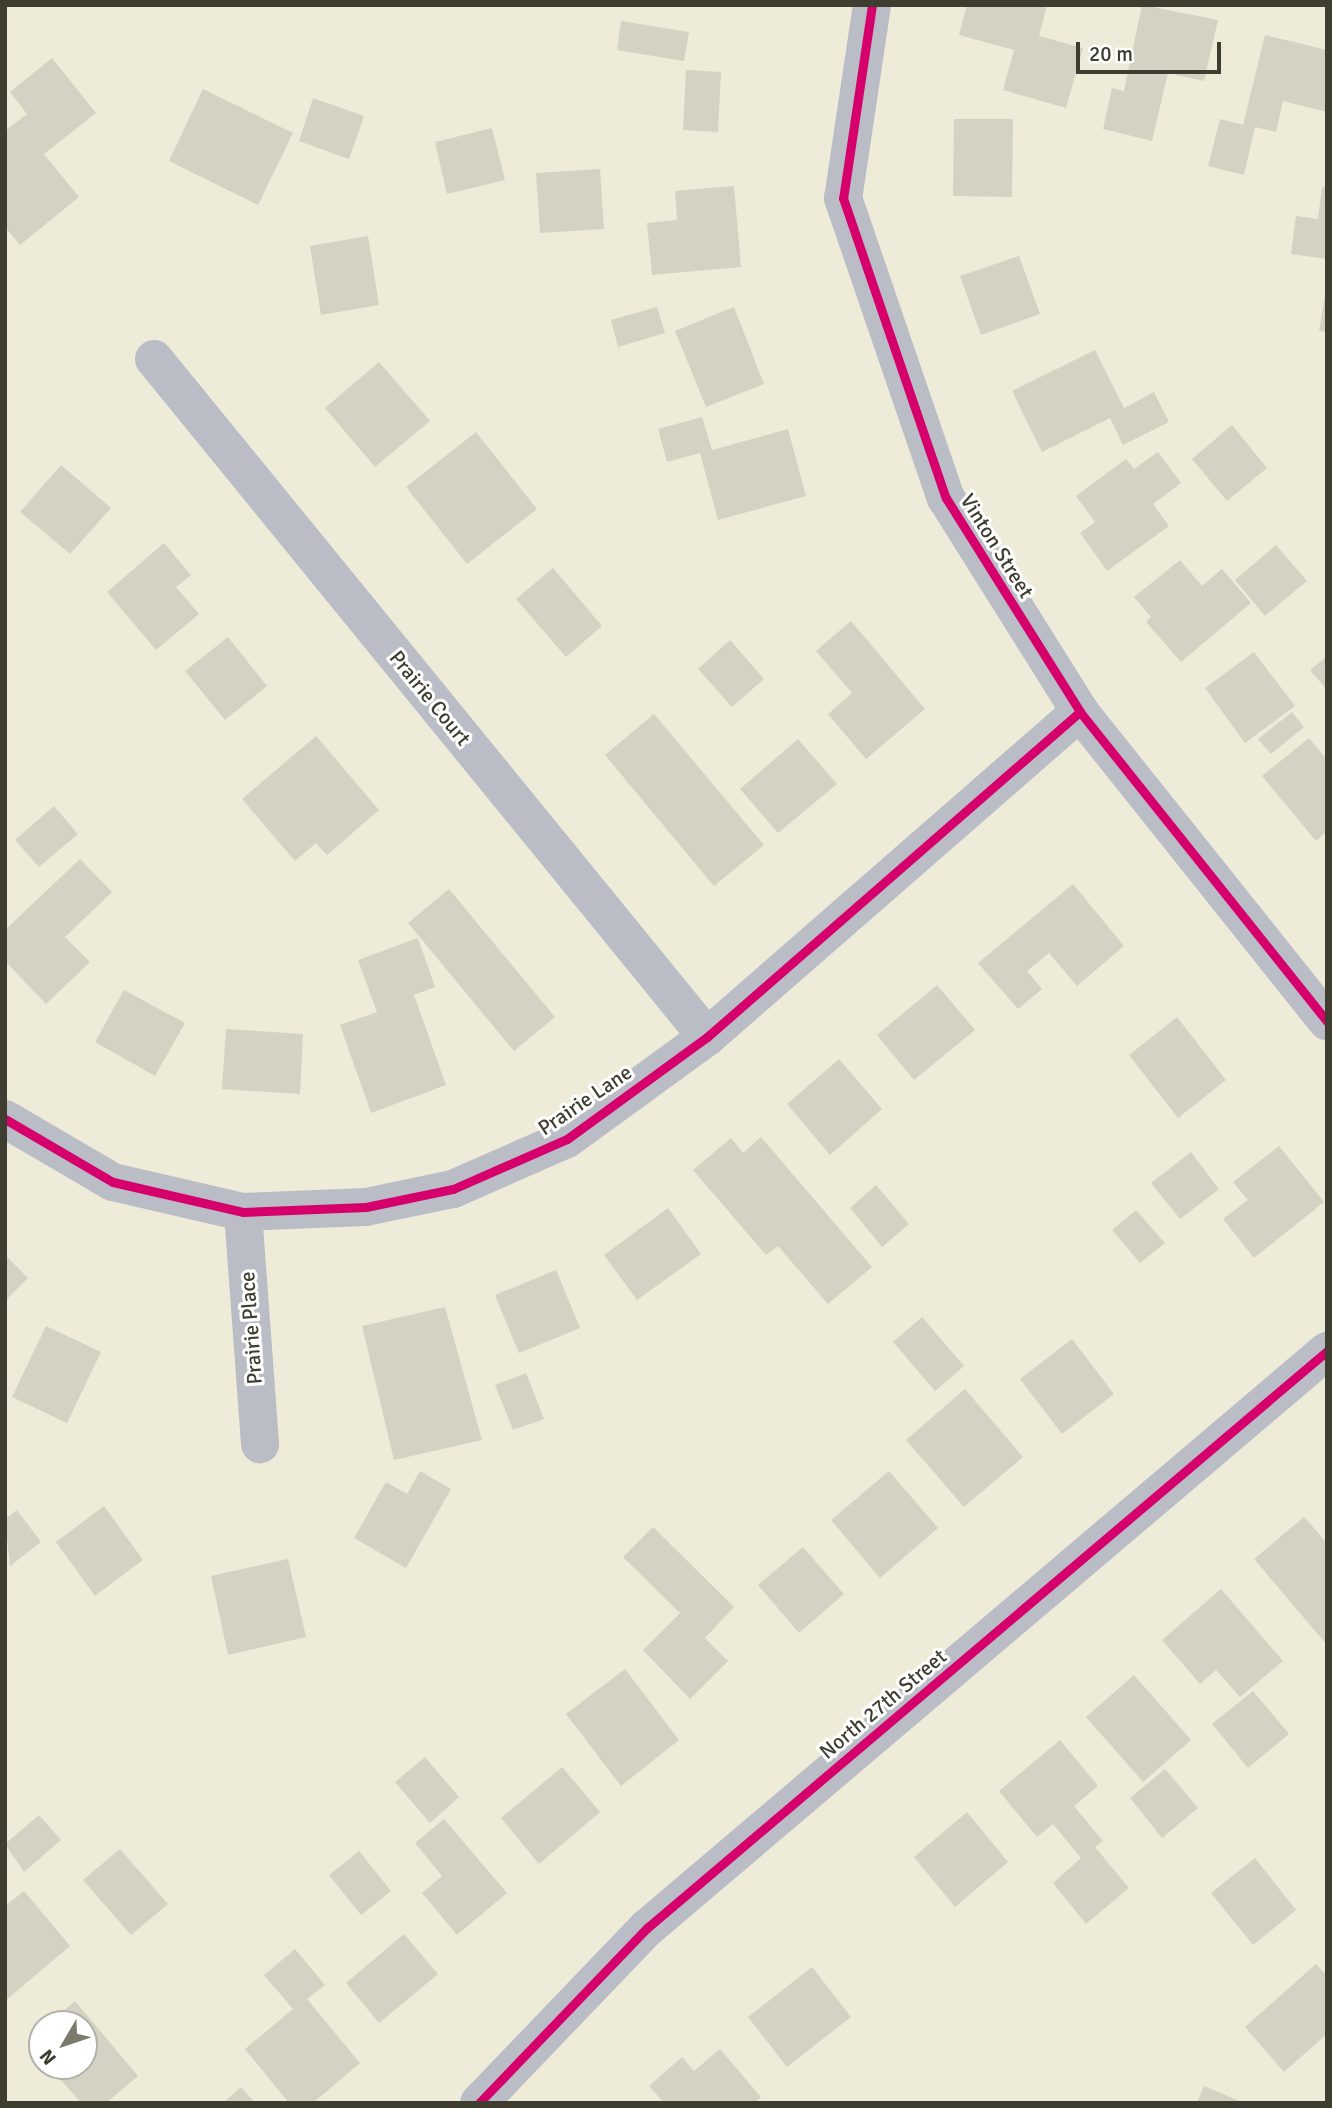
<!DOCTYPE html>
<style>
body{margin:0}
#map{position:relative;width:1332px;height:2108px;overflow:hidden;background:#eeebd8;font-family:Signika,sans-serif}
div>[style]{position:absolute}
[style*='--x']{left:calc(var(--x)*1px);top:calc(var(--y)*1px);width:calc(var(--w)*1px);rotate:calc(var(--a)*1deg)}
.building>*{inset:0;background:#d4d2c3}
.minor>*{height:38px;margin:-19px;padding:0 19px;transform-origin:19px;border-radius:19px;background:#babdc6}
.cycleway>*{height:9px;margin:-4.5px;padding:0 4.5px;transform-origin:4.5px;border-radius:4.5px;background:#d6006c}
span{translate:-50% -50%;white-space:nowrap;text-align:center;line-height:1.15;-webkit-text-stroke:6px #fff;paint-order:stroke}
.street-label{font-size:21px;color:#3f3d30}
.frame{position:absolute;inset:0;border:7px solid #3f3d30;pointer-events:none}
.north{position:absolute;left:28px;top:2010px;width:70px;height:70px;box-sizing:border-box;background:#fff;border:2px solid #b2b1ac;border-radius:50%;rotate:231deg;font-size:19px;font-weight:700;line-height:28px;text-align:center;color:#3f3d30}
.north::after{content:'';display:block;margin:auto;width:24px;height:32px;background:#7c7a6b;clip-path:polygon(50% 0,100% 100%,50% 72%,0 100%)}
.scale{position:absolute;left:1076px;top:42px;width:145px;height:32px;box-sizing:border-box;border:4px solid #3f3d30;border-top:0;padding-left:9px;font-size:21px;line-height:24px;white-space:nowrap;color:#3f3d30;-webkit-text-stroke:5px #fff;paint-order:stroke}
</style>
<div id="map">
<div class="building">
<i style="clip-path:polygon(967px 5px,1047px 5px,1039px 36px,1083px 48px,1066px 108px,1003px 90px,1014px 50px,959px 35px)"></i>
<i style="clip-path:polygon(1142px 5px,1218px 20px,1204px 81px,1168px 73px,1152px 141px,1103px 129px,1112px 88px,1124px 91px)"></i>
<i style="clip-path:polygon(621px 21px,689px 32px,684px 61px,617px 50px)"></i>
<i style="clip-path:polygon(1265px 35px,1327px 50px,1327px 112px,1283px 101px,1276px 132px,1255px 127px,1244px 175px,1208px 166px,1220px 119px,1243px 125px)"></i>
<i style="clip-path:polygon(52px 58px,96px 113px,44px 154px,79px 197px,20px 245px,5px 227px,5px 131px,27px 114px,10px 92px)"></i>
<i style="clip-path:polygon(686px 70px,721px 72px,718px 132px,683px 130px)"></i>
<i style="clip-path:polygon(203px 89px,293px 133px,258px 205px,169px 161px)"></i>
<i style="clip-path:polygon(313px 98px,364px 116px,349px 159px,299px 141px)"></i>
<i style="clip-path:polygon(954px 119px,1013px 119px,1012px 197px,953px 196px)"></i>
<i style="clip-path:polygon(492px 128px,505px 180px,447px 194px,435px 142px)"></i>
<i style="clip-path:polygon(600px 169px,604px 229px,540px 233px,536px 173px)"></i>
<i style="clip-path:polygon(734px 186px,741px 267px,652px 275px,647px 223px,677px 220px,675px 191px)"></i>
<i style="clip-path:polygon(1322px 187px,1327px 188px,1327px 259px,1291px 254px,1296px 216px,1318px 219px)"></i>
<i style="clip-path:polygon(368px 236px,379px 305px,321px 315px,310px 246px)"></i>
<i style="clip-path:polygon(1019px 256px,1040px 314px,981px 335px,960px 276px)"></i>
<i style="clip-path:polygon(1327px 284px,1327px 332px,1319px 331px)"></i>
<i style="clip-path:polygon(657px 307px,665px 333px,618px 347px,611px 320px)"></i>
<i style="clip-path:polygon(734px 307px,764px 384px,706px 407px,675px 331px)"></i>
<i style="clip-path:polygon(1095px 350px,1124px 408px,1154px 392px,1169px 422px,1123px 445px,1110px 418px,1042px 452px,1012px 391px)"></i>
<i style="clip-path:polygon(379px 362px,430px 421px,375px 467px,325px 408px)"></i>
<i style="clip-path:polygon(702px 417px,712px 450px,788px 429px,806px 496px,718px 520px,700px 453px,667px 462px,658px 429px)"></i>
<i style="clip-path:polygon(1232px 425px,1267px 468px,1227px 501px,1192px 459px)"></i>
<i style="clip-path:polygon(476px 432px,537px 509px,467px 564px,406px 487px)"></i>
<i style="clip-path:polygon(1158px 452px,1181px 483px,1153px 504px,1169px 526px,1107px 571px,1080px 533px,1095px 522px,1076px 496px,1126px 459px,1134px 469px)"></i>
<i style="clip-path:polygon(61px 465px,111px 508px,70px 554px,20px 512px)"></i>
<i style="clip-path:polygon(164px 543px,191px 575px,176px 587px,199px 614px,156px 650px,107px 592px)"></i>
<i style="clip-path:polygon(1276px 545px,1307px 581px,1265px 616px,1235px 580px)"></i>
<i style="clip-path:polygon(1180px 560px,1202px 586px,1222px 569px,1251px 603px,1181px 662px,1146px 622px,1151px 617px,1134px 597px)"></i>
<i style="clip-path:polygon(553px 568px,602px 626px,566px 657px,516px 599px)"></i>
<i style="clip-path:polygon(851px 621px,925px 709px,866px 759px,828px 714px,852px 693px,816px 651px)"></i>
<i style="clip-path:polygon(228px 637px,267px 686px,225px 720px,185px 671px)"></i>
<i style="clip-path:polygon(730px 640px,764px 679px,732px 707px,698px 669px)"></i>
<i style="clip-path:polygon(1254px 652px,1295px 706px,1245px 743px,1205px 688px)"></i>
<i style="clip-path:polygon(1327px 656px,1327px 690px,1310px 670px)"></i>
<i style="clip-path:polygon(1292px 712px,1304px 727px,1271px 754px,1258px 739px)"></i>
<i style="clip-path:polygon(654px 714px,764px 845px,714px 886px,605px 755px)"></i>
<i style="clip-path:polygon(316px 736px,379px 810px,327px 855px,316px 843px,295px 861px,242px 799px)"></i>
<i style="clip-path:polygon(1309px 738px,1327px 760px,1327px 831px,1316px 841px,1262px 776px)"></i>
<i style="clip-path:polygon(798px 739px,837px 784px,778px 833px,740px 789px)"></i>
<i style="clip-path:polygon(54px 806px,78px 834px,39px 867px,15px 840px)"></i>
<i style="clip-path:polygon(80px 859px,112px 892px,65px 937px,90px 962px,46px 1004px,5px 961px,5px 930px)"></i>
<i style="clip-path:polygon(1073px 884px,1124px 946px,1077px 986px,1049px 953px,1027px 971px,1042px 989px,1018px 1009px,978px 963px)"></i>
<i style="clip-path:polygon(449px 889px,555px 1017px,514px 1051px,408px 923px)"></i>
<i style="clip-path:polygon(418px 938px,435px 987px,414px 995px,446px 1085px,371px 1113px,340px 1025px,377px 1012px,358px 960px)"></i>
<i style="clip-path:polygon(937px 985px,975px 1030px,914px 1080px,877px 1035px)"></i>
<i style="clip-path:polygon(124px 990px,185px 1023px,155px 1076px,95px 1042px)"></i>
<i style="clip-path:polygon(1177px 1017px,1226px 1080px,1178px 1118px,1129px 1055px)"></i>
<i style="clip-path:polygon(226px 1029px,303px 1034px,300px 1094px,222px 1089px)"></i>
<i style="clip-path:polygon(839px 1059px,882px 1109px,830px 1155px,787px 1104px)"></i>
<i style="clip-path:polygon(761px 1137px,872px 1267px,828px 1304px,778px 1246px,766px 1255px,693px 1170px,731px 1138px,743px 1153px)"></i>
<i style="clip-path:polygon(1279px 1146px,1324px 1202px,1254px 1258px,1223px 1219px,1248px 1200px,1233px 1182px)"></i>
<i style="clip-path:polygon(1191px 1152px,1219px 1189px,1180px 1219px,1151px 1183px)"></i>
<i style="clip-path:polygon(876px 1185px,909px 1224px,882px 1247px,850px 1208px)"></i>
<i style="clip-path:polygon(668px 1208px,701px 1254px,637px 1300px,604px 1255px)"></i>
<i style="clip-path:polygon(1136px 1210px,1165px 1243px,1140px 1263px,1112px 1230px)"></i>
<i style="clip-path:polygon(5px 1255px,28px 1278px,5px 1301px)"></i>
<i style="clip-path:polygon(556px 1270px,580px 1328px,519px 1353px,495px 1295px)"></i>
<i style="clip-path:polygon(445px 1307px,482px 1440px,394px 1460px,362px 1326px)"></i>
<i style="clip-path:polygon(922px 1317px,964px 1366px,935px 1391px,893px 1342px)"></i>
<i style="clip-path:polygon(46px 1326px,101px 1352px,67px 1423px,12px 1397px)"></i>
<i style="clip-path:polygon(1072px 1339px,1114px 1394px,1062px 1434px,1020px 1379px)"></i>
<i style="clip-path:polygon(526px 1373px,544px 1419px,513px 1430px,495px 1385px)"></i>
<i style="clip-path:polygon(965px 1389px,1023px 1457px,964px 1507px,906px 1440px)"></i>
<i style="clip-path:polygon(420px 1471px,451px 1489px,406px 1568px,354px 1538px,386px 1482px,407px 1494px)"></i>
<i style="clip-path:polygon(889px 1471px,938px 1528px,880px 1578px,831px 1520px)"></i>
<i style="clip-path:polygon(104px 1506px,143px 1560px,95px 1596px,56px 1542px)"></i>
<i style="clip-path:polygon(17px 1510px,41px 1542px,10px 1566px,5px 1519px)"></i>
<i style="clip-path:polygon(1304px 1517px,1327px 1543px,1327px 1645px,1254px 1559px)"></i>
<i style="clip-path:polygon(653px 1527px,734px 1607px,705px 1638px,728px 1661px,690px 1699px,643px 1650px,680px 1613px,623px 1557px)"></i>
<i style="clip-path:polygon(803px 1547px,844px 1594px,799px 1633px,758px 1585px)"></i>
<i style="clip-path:polygon(288px 1559px,306px 1637px,228px 1655px,211px 1576px)"></i>
<i style="clip-path:polygon(1221px 1589px,1283px 1661px,1240px 1697px,1216px 1670px,1200px 1684px,1162px 1640px)"></i>
<i style="clip-path:polygon(625px 1669px,679px 1740px,621px 1786px,566px 1714px)"></i>
<i style="clip-path:polygon(1134px 1675px,1191px 1740px,1143px 1782px,1086px 1717px)"></i>
<i style="clip-path:polygon(1253px 1691px,1289px 1734px,1248px 1768px,1212px 1724px)"></i>
<i style="clip-path:polygon(1060px 1740px,1098px 1786px,1074px 1806px,1103px 1841px,1095px 1847px,1129px 1888px,1086px 1924px,1053px 1883px,1081px 1858px,1053px 1824px,1037px 1837px,999px 1791px)"></i>
<i style="clip-path:polygon(425px 1757px,459px 1797px,430px 1823px,395px 1782px)"></i>
<i style="clip-path:polygon(562px 1767px,600px 1812px,539px 1864px,501px 1818px)"></i>
<i style="clip-path:polygon(1165px 1769px,1198px 1808px,1162px 1838px,1130px 1798px)"></i>
<i style="clip-path:polygon(967px 1812px,1008px 1862px,955px 1907px,914px 1857px)"></i>
<i style="clip-path:polygon(39px 1815px,61px 1840px,24px 1872px,5px 1844px)"></i>
<i style="clip-path:polygon(444px 1819px,507px 1893px,457px 1935px,422px 1893px,442px 1876px,415px 1843px)"></i>
<i style="clip-path:polygon(120px 1849px,168px 1904px,131px 1935px,83px 1880px)"></i>
<i style="clip-path:polygon(359px 1851px,391px 1891px,361px 1915px,329px 1875px)"></i>
<i style="clip-path:polygon(1255px 1858px,1296px 1910px,1253px 1945px,1211px 1893px)"></i>
<i style="clip-path:polygon(24px 1891px,70px 1946px,5px 2001px,5px 1906px)"></i>
<i style="clip-path:polygon(404px 1934px,438px 1974px,379px 2023px,346px 1983px)"></i>
<i style="clip-path:polygon(295px 1949px,325px 1985px,307px 1999px,360px 2063px,313px 2103px,289px 2103px,245px 2049px,293px 2009px,264px 1975px)"></i>
<i style="clip-path:polygon(1316px 1964px,1327px 1976px,1327px 2034px,1284px 2072px,1245px 2027px)"></i>
<i style="clip-path:polygon(812px 1967px,851px 2017px,787px 2067px,748px 2017px)"></i>
<i style="clip-path:polygon(75px 2001px,138px 2076px,106px 2103px,81px 2103px,49px 2066px,84px 2066px,84px 2024px,48px 2024px)"></i>
<i style="clip-path:polygon(42px 2029px,42px 2057px,28px 2041px)"></i>
<i style="clip-path:polygon(720px 2049px,761px 2097px,754px 2103px,664px 2103px,649px 2086px,682px 2057px,694px 2071px)"></i>
<i style="clip-path:polygon(1204px 2086px,1244px 2103px,1197px 2103px)"></i>
<i style="clip-path:polygon(241px 2087px,255px 2103px,223px 2103px)"></i>
</div>
<div class="minor">
<i style="--x:872;--y:5;--w:195;--a:98.5"></i>
<i style="--x:843;--y:198;--w:317;--a:71.1"></i>
<i style="--x:946;--y:498;--w:252;--a:57.9"></i>
<i style="--x:1080;--y:712;--w:396;--a:51.4"></i>
<i style="--x:154;--y:359;--w:875;--a:50.8"></i>
<i style="--x:5;--y:1119;--w:125;--a:30.3"></i>
<i style="--x:113;--y:1182;--w:133;--a:13"></i>
<i style="--x:243;--y:1212;--w:123;--a:-2.3"></i>
<i style="--x:366;--y:1207;--w:89;--a:-11.7"></i>
<i style="--x:453;--y:1189;--w:124;--a:-23.7"></i>
<i style="--x:567;--y:1139;--w:173;--a:-36.1"></i>
<i style="--x:707;--y:1037;--w:495;--a:-41.1"></i>
<i style="--x:243;--y:1212;--w:233;--a:85.8"></i>
<i style="--x:479;--y:2103;--w:243;--a:-46.2"></i>
<i style="--x:647;--y:1928;--w:892;--a:-40.32"></i>
</div>
<div class="cycleway">
<i style="--x:872;--y:5;--w:195;--a:98.5"></i>
<i style="--x:843;--y:198;--w:317;--a:71.1"></i>
<i style="--x:946;--y:498;--w:252;--a:57.9"></i>
<i style="--x:1080;--y:712;--w:396;--a:51.4"></i>
<i style="--x:5;--y:1119;--w:125;--a:30.3"></i>
<i style="--x:113;--y:1182;--w:133;--a:13"></i>
<i style="--x:243;--y:1212;--w:123;--a:-2.3"></i>
<i style="--x:366;--y:1207;--w:89;--a:-11.7"></i>
<i style="--x:453;--y:1189;--w:124;--a:-23.7"></i>
<i style="--x:567;--y:1139;--w:173;--a:-36.1"></i>
<i style="--x:707;--y:1037;--w:495;--a:-41.1"></i>
<i style="--x:479;--y:2103;--w:243;--a:-46.2"></i>
<i style="--x:647;--y:1928;--w:892;--a:-40.32"></i>
</div>
<div class="street-label">
<span style="left:997px;top:546px;rotate:58deg">Vinton Street</span>
<span style="left:430px;top:698px;rotate:51deg">Prairie Court</span>
<span style="left:585px;top:1100px;rotate:-34deg">Prairie Lane</span>
<span style="left:251px;top:1328px;rotate:-94deg">Prairie Place</span>
<span style="left:883px;top:1704px;rotate:-40deg">North 27th Street</span>
</div>
<div class="frame"></div>
<div class="north">N</div>
<div class="scale">20 m</div>
</div>
